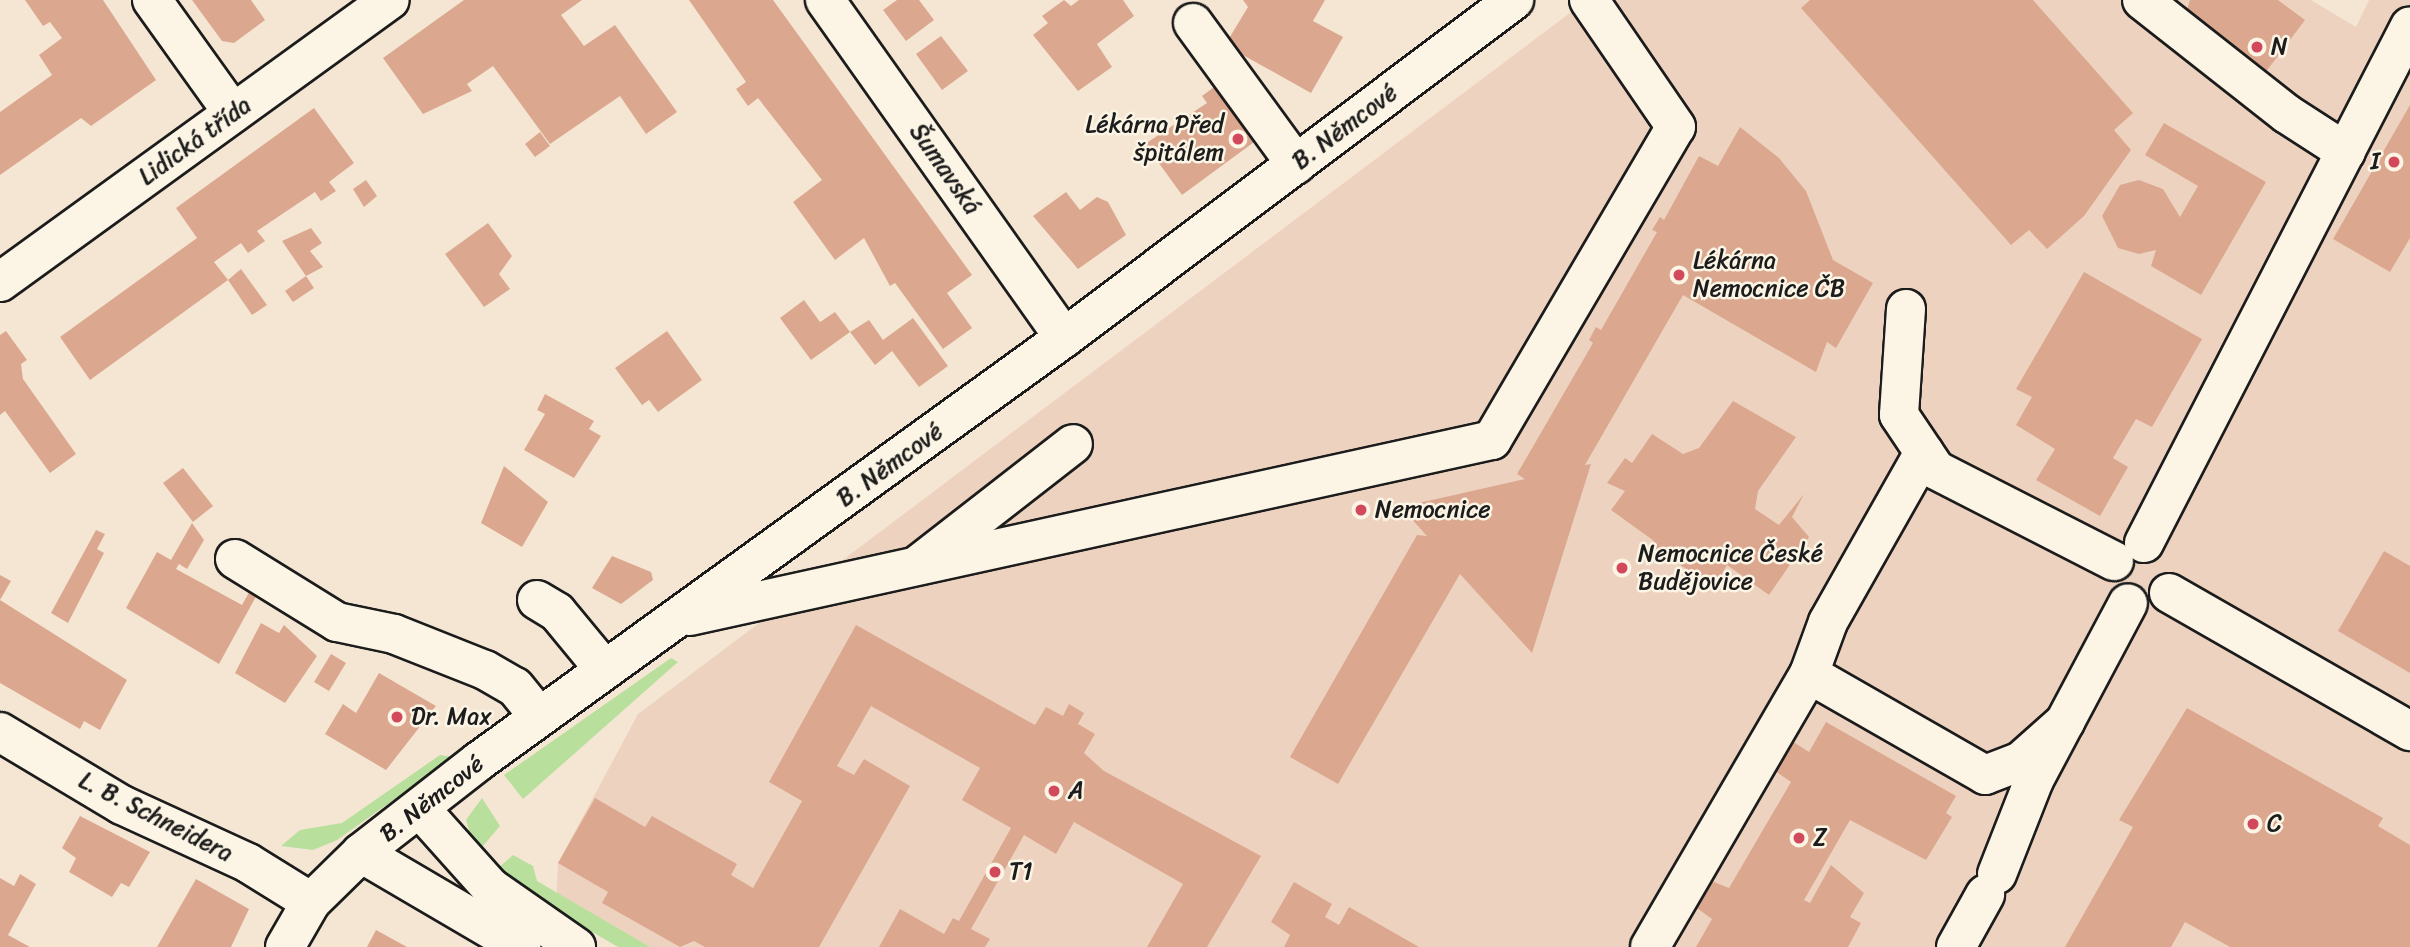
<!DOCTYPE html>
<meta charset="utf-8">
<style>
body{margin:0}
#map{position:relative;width:2410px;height:947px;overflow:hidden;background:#f5e6d4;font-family:Sriracha,sans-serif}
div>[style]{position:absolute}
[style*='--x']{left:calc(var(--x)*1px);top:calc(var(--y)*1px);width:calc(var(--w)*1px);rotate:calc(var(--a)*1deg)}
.built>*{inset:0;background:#edd3bf}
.green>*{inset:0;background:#b8e09c}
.building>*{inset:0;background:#dba88f}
.roads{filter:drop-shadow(2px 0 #1c1c1c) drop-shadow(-2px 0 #1c1c1c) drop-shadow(0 2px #1c1c1c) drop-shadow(0 -2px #1c1c1c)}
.minor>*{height:38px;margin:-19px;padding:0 19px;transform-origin:19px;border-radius:19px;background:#fcf5e5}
.dots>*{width:19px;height:19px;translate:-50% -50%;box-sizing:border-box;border:4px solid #fcf5e5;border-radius:50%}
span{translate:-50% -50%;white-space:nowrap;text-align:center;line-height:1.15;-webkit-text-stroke:5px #fcf5e5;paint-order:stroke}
.poi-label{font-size:24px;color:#1c1c1c}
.left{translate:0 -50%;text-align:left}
.right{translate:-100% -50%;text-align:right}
.street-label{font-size:24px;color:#1c1c1c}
</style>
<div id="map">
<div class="built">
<i style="clip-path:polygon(1587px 0,2311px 0,2356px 27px,2369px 0,2410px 0,2410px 947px,622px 947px,556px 909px,558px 863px,638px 714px)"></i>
</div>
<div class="green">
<i style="clip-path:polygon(671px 658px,678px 662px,523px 799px,504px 775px)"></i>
<i style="clip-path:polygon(440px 755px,454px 757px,337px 840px,313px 850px,281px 846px,300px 830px,342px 823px)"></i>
<i style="clip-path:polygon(482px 798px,500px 826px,476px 854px,466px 820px)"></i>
<i style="clip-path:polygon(513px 855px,533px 866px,537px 881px,650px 947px,618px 947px,543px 903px,497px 869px)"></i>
</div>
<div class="building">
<i style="clip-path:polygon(25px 0,103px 0,156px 80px,91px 126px,81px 118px,0 175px,0 112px,52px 75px,39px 55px,62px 38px,50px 22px,43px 26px)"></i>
<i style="clip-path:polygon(192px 0,251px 0,265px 20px,234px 43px,222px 41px)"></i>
<i style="clip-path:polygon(464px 0,582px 0,561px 15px,584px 46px,615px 25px,677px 112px,646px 134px,620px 96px,550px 144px,493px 66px,467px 84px,472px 91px,423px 114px,383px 58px)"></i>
<i style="clip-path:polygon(689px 0,773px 0,972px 275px,947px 293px,972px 328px,943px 349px,895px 283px,890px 286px,864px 238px,835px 260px,793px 202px,822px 180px,758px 98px,748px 106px,736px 89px,746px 82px)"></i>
<i style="clip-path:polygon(897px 0,919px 0,934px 20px,906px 41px,883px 10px)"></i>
<i style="clip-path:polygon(1064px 0,1071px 6px,1079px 0,1123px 0,1134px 16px,1097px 44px,1112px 67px,1078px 91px,1033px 35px,1048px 23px,1042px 16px)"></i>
<i style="clip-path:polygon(1243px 0,1325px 0,1313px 21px,1343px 37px,1311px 93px,1225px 45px,1248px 7px)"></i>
<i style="clip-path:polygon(1810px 0,2033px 0,2133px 113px,2114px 130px,2131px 150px,2084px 216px,2047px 249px,2029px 230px,2011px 245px,1801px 8px)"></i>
<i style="clip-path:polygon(2190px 0,2278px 0,2305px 20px,2265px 73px,2186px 13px)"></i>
<i style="clip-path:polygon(941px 36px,968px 71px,942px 90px,916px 54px)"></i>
<i style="clip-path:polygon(1221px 82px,1261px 137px,1182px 195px,1145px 144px,1207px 103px,1202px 96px)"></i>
<i style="clip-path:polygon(2410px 105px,2410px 238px,2390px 272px,2333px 239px)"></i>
<i style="clip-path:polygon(314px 108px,354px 163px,329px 182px,336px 191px,321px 201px,315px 192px,257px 231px,265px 241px,248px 253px,241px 243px,214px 262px,228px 280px,90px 380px,60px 337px,197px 238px,176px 208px)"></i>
<i style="clip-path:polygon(2164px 123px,2266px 182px,2201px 295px,2151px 266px,2156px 250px,2139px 254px,2118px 248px,2102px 216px,2120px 185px,2139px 180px,2163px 189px,2180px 217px,2198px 186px,2145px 155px)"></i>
<i style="clip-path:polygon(1740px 127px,1779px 158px,1806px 191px,1833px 260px,1873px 283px,1836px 348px,1827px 342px,1816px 372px,1683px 295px,1585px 465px,1591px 464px,1532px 653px,1460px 574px,1338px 784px,1290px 757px,1417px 535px,1427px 536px,1401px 507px,1525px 479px,1517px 474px,1593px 343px,1589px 340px,1596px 327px,1601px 330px,1657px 232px,1652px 230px,1660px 217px,1664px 220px,1699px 156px,1718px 166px)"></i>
<i style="clip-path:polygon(540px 132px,550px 146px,535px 157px,525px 144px)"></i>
<i style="clip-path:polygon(366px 180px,377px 196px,364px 207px,353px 189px)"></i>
<i style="clip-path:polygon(1066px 192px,1080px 210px,1097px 197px,1108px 202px,1126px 235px,1078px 269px,1033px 216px)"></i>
<i style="clip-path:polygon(488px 223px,512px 256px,499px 274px,510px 289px,484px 307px,445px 254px)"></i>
<i style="clip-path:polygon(311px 228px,322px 243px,310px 251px,323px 267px,306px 276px,282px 241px)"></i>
<i style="clip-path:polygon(241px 269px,267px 305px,252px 315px,228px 280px)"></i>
<i style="clip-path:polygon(2084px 272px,2202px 339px,2152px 427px,2136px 419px,2113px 458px,2128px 467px,2100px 516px,2036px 480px,2055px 449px,2016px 425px,2032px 397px,2016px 389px)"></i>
<i style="clip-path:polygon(306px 276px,314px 288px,293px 302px,285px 291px)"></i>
<i style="clip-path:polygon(804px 300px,820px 322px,835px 312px,850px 332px,811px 360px,780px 318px)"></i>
<i style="clip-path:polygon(913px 318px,948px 366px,919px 387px,892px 351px,875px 365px,850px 332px,869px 320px,883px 340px)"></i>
<i style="clip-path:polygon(6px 331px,27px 360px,21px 364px,23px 379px,76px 454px,50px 473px,5px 411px,0 415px,0 335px)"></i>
<i style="clip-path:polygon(667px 331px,702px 380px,658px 412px,649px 400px,642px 405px,615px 368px)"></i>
<i style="clip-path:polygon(545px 394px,594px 421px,589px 429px,601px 436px,574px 478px,524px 450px,545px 414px,537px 410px)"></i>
<i style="clip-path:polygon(1733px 401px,1796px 437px,1758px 491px,1755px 509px,1779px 525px,1804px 494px,1792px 517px,1809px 537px,1769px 595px,1727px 565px,1715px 586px,1650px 547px,1654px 541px,1611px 510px,1625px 491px,1607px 483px,1625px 458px,1632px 463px,1652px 434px,1683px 454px,1699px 448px)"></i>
<i style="clip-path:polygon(504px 466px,548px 502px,522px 547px,481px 523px)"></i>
<i style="clip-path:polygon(183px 468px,213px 506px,193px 522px,163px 483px)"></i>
<i style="clip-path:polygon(192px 523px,204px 540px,187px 569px,179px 564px,176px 569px,242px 605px,252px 587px,259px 591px,219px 664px,126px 608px,157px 552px,171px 560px)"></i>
<i style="clip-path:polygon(96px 530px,105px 534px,97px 549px,104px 553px,68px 623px,51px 613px)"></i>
<i style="clip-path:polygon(2384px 551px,2410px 566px,2410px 673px,2338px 631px)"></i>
<i style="clip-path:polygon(612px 556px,651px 572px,653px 580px,621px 604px,592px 588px)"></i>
<i style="clip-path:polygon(0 575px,11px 581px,0 600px)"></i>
<i style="clip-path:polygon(0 600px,127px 680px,100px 730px,84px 721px,80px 729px,0 683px)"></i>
<i style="clip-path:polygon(261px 623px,279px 633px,284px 625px,317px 656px,285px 703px,235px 673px)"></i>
<i style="clip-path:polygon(856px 625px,1035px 725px,1046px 707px,1063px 716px,1069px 704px,1084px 713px,1078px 724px,1095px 734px,1084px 753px,1104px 771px,1261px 856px,1207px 947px,1147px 947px,1183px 884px,1074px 822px,1056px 854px,1024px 835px,971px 929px,990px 939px,985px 947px,879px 947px,900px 909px,944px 934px,953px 918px,959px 921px,1011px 828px,962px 800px,980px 768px,871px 706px,837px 766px,854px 775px,864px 759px,910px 786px,819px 947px,705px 947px,694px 941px,680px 947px,602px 903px,608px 892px,558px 863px,595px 798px,645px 827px,652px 816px,737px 864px,731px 875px,753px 888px,802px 801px,769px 782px)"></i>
<i style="clip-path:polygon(331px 654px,346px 663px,329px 691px,314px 682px)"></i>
<i style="clip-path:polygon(379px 673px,436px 706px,386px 770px,325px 734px,343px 704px,356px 713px)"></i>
<i style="clip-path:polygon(2187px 708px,2383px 818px,2378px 826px,2410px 845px,2410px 947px,2230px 947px,2185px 922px,2171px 947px,2065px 947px,2133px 827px,2119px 820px)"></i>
<i style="clip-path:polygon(1826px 722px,1956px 796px,1946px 813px,1952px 817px,1926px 860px,1850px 820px,1804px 900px,1810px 903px,1831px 865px,1864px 893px,1850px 917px,1861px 923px,1848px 947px,1696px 947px,1712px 919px,1690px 903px,1704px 878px,1729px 888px,1791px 782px,1768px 766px,1792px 741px,1809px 752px)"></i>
<i style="clip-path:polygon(80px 816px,150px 852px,129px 887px,121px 883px,112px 897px,69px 872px,76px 858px,62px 848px)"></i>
<i style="clip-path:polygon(20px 874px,36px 884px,8px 935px,30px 947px,0 947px,0 878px,14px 886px)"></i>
<i style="clip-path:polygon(196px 879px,249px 909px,231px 947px,157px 947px)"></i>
<i style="clip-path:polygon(1294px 882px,1332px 904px,1325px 917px,1339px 925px,1349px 907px,1419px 947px,1284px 947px,1290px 935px,1271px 922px)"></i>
<i style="clip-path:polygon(376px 930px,407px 947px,367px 947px)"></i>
</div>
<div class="roads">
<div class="minor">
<i style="--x:152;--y:0;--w:139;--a:54.4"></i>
<i style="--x:825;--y:0;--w:414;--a:54.7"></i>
<i style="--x:2142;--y:0;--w:184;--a:38.2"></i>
<i style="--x:2287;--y:114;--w:70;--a:32.8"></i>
<i style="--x:1193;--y:23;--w:175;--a:53.9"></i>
<i style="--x:0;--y:282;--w:481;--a:-35.9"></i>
<i style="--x:1906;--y:309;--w:106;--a:93.8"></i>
<i style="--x:1899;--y:415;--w:66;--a:56.1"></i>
<i style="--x:1936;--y:470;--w:200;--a:27.1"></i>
<i style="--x:2144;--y:543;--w:581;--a:-62.77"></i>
<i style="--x:235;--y:559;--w:120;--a:31.7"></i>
<i style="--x:337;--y:622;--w:58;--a:11.9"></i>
<i style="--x:394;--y:634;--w:98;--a:21.6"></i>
<i style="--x:485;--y:670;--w:34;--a:30"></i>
<i style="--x:515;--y:687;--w:38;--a:51"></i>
<i style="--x:919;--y:564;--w:195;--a:-37.9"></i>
<i style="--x:2169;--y:593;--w:278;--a:29.8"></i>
<i style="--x:537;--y:600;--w:23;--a:31"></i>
<i style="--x:557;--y:612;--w:75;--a:50.4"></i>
<i style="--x:690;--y:616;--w:821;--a:-12.38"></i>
<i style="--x:1492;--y:440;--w:363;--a:-59.6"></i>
<i style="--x:1676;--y:127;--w:154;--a:-124.4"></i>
<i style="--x:1809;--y:674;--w:55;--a:-69.9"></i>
<i style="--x:1828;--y:622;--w:195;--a:-60.5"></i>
<i style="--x:0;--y:732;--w:142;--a:30.9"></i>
<i style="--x:122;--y:805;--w:139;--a:24.7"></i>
<i style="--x:248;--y:863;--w:74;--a:31.8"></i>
<i style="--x:422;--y:811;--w:102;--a:48.2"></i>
<i style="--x:490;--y:887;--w:105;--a:34.9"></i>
<i style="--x:361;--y:853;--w:186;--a:30.4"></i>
<i style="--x:1997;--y:874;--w:101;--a:-68.5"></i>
<i style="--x:2034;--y:780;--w:200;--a:-62"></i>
<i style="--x:285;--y:947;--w:52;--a:-60"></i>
<i style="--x:311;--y:902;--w:70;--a:-44.4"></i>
<i style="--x:361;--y:853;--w:150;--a:-37.9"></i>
<i style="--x:479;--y:761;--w:722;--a:-35.87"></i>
<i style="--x:1064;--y:338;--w:563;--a:-36.91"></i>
<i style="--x:1650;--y:947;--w:316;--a:-59.8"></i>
<i style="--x:1809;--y:674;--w:203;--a:29.8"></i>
<i style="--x:1985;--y:775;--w:39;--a:-21"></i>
<i style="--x:2021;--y:761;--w:59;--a:-41.6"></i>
<i style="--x:1956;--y:947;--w:60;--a:-60.9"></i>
</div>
</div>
<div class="dots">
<i style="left:2257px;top:47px;background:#d1495b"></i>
<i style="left:1238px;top:139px;background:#d1495b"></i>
<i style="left:2394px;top:162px;background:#d1495b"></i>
<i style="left:1679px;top:275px;background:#d1495b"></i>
<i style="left:1361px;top:510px;background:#d1495b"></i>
<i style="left:1622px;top:568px;background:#d1495b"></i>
<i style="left:397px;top:717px;background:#d1495b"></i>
<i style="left:1054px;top:791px;background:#d1495b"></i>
<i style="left:2253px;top:824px;background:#d1495b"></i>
<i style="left:1799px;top:838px;background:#d1495b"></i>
<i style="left:995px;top:872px;background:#d1495b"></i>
</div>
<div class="poi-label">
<span class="left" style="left:2271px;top:47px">N</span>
<span class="right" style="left:1224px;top:139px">Lékárna Před<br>špitálem</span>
<span class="right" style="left:2380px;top:162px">I</span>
<span class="left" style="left:1693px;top:275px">Lékárna<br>Nemocnice ČB</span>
<span class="left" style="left:1375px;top:510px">Nemocnice</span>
<span class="left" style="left:1638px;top:568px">Nemocnice České<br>Budějovice</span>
<span class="left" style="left:411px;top:717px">Dr. Max</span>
<span class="left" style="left:1068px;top:791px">A</span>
<span class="left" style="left:2267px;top:824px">C</span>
<span class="left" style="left:1813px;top:838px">Z</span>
<span class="left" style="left:1009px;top:872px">T1</span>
</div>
<div class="street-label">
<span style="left:1345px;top:127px;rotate:-37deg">B. Němcové</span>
<span style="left:195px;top:141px;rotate:-36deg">Lidická třída</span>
<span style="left:945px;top:169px;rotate:55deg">Šumavská</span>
<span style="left:890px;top:465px;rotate:-36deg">B. Němcové</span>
<span style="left:432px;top:799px;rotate:-38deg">B. Němcové</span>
<span style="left:156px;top:817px;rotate:27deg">L. B. Schneidera</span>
</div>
</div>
